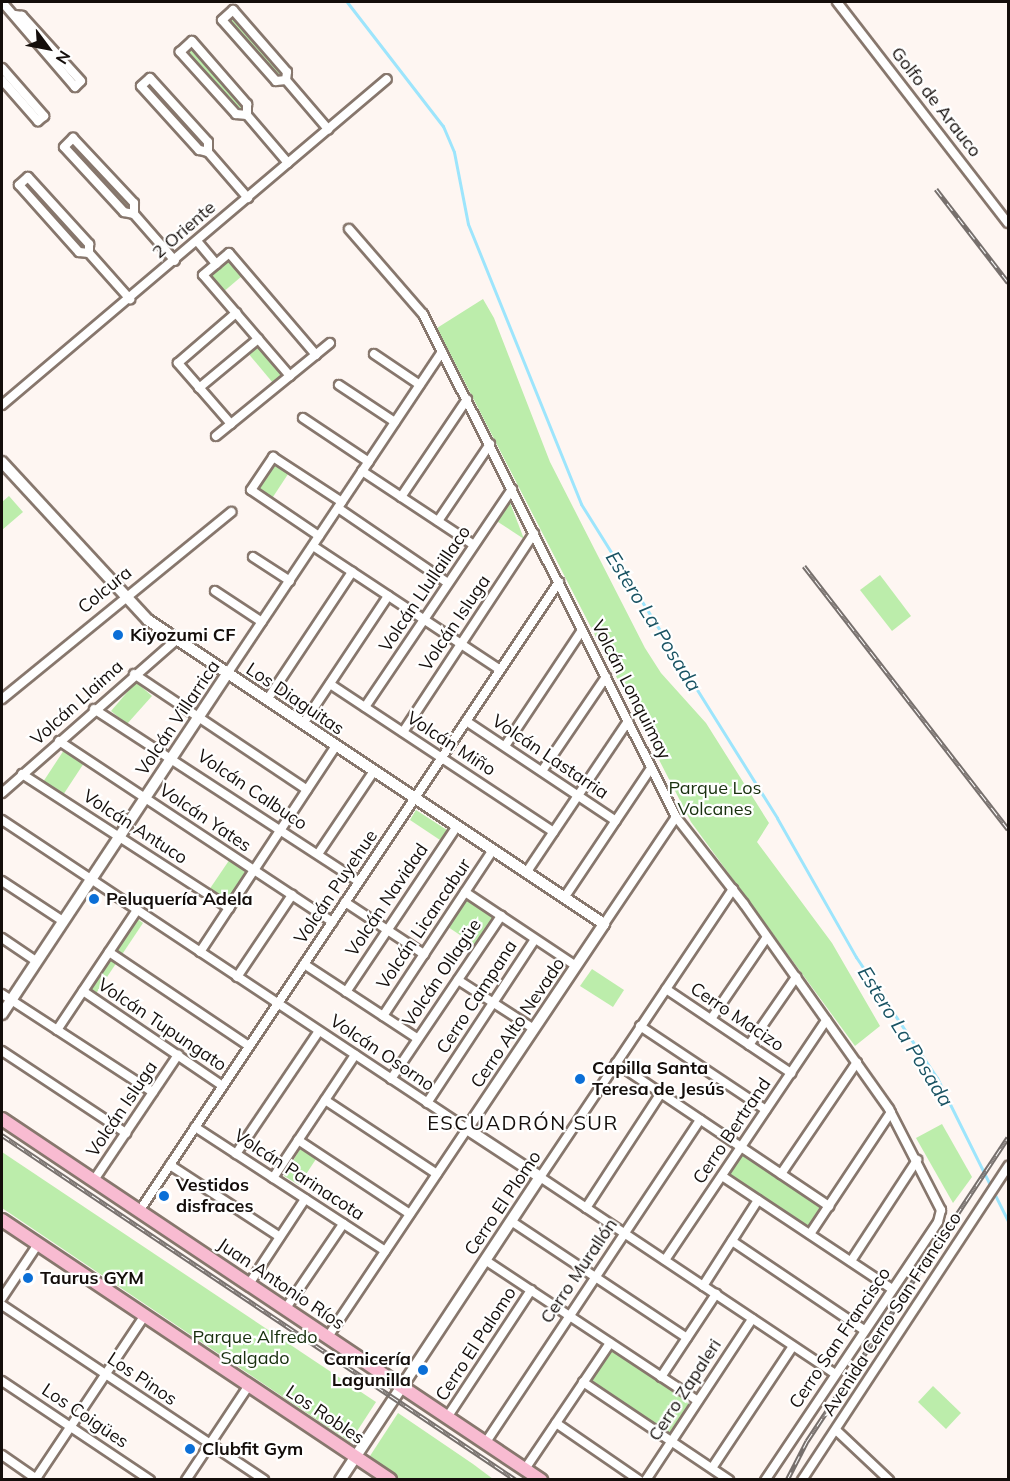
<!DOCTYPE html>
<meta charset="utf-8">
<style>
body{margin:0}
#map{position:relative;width:1010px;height:1481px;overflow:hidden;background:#fef6f2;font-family:Mulish,sans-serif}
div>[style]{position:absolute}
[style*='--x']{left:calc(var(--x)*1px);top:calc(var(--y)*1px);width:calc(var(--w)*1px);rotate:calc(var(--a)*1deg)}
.green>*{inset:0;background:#bcedab}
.stream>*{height:3px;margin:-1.5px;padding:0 1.5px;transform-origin:1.5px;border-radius:1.5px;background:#9de5fc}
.roads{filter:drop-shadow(2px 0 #87776d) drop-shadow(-2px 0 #87776d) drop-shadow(0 2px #87776d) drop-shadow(0 -2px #87776d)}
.street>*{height:8px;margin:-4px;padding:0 4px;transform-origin:4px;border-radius:4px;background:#fff}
.secondary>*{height:10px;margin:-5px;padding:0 5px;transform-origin:5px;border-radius:5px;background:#fff}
.primary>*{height:12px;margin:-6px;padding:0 6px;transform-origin:6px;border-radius:6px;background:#f8bbd1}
.rail>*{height:5px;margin-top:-2.5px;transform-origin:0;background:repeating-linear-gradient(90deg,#fff 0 9px,#77706d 0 18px);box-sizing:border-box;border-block:2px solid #77706d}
.dots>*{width:16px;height:16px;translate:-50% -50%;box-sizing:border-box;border:3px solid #fff;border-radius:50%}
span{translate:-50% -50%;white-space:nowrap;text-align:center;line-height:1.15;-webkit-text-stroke:4.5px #fff;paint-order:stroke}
.street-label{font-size:18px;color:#140e0b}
.poi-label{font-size:18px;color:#140e0b;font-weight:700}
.left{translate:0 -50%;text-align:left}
.right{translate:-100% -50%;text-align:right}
.park-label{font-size:18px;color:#18300e}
.water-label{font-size:20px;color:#195363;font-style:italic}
.neighbourhood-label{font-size:20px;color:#140e0b;letter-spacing:1.5px}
.frame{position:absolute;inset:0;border:3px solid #140e0b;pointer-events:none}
.north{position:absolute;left:18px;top:18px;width:60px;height:60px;-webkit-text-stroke:4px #fff;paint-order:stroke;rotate:122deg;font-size:16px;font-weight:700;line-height:24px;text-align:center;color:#140e0b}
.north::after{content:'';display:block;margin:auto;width:21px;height:27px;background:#140e0b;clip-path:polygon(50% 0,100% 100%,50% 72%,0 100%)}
</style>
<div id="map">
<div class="green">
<i style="clip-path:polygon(233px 10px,287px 72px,276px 81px,222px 20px)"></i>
<i style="clip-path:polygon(192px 41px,247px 104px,236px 114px,180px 52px)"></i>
<i style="clip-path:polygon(73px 138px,134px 203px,124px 212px,64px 147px)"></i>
<i style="clip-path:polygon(228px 259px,242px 276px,222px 293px,208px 276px)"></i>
<i style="clip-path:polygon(483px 299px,494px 318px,550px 462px,645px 648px,661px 673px,706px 723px,769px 823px,757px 842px,832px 943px,880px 1026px,855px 1046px,691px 822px,437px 328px)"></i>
<i style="clip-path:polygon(257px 343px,284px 374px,273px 383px,247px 352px)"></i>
<i style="clip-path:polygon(273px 460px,290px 471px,271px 500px,254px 489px)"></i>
<i style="clip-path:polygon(9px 496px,23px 512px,2px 530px,2px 502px)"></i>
<i style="clip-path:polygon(509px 500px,524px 539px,495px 520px)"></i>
<i style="clip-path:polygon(880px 575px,911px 616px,892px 631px,860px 590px)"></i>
<i style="clip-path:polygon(136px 682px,152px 696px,127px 724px,111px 711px)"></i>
<i style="clip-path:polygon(64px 750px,84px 763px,63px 795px,43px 782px)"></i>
<i style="clip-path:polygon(416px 810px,450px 832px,443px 842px,410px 820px)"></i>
<i style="clip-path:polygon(230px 859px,248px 875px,226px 901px,209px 890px)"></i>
<i style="clip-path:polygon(472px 900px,493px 914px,495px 922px,478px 947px,448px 927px,465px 901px)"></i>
<i style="clip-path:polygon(136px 918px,143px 923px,95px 995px,88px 991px)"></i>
<i style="clip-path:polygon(592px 969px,624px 990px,613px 1007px,580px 986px)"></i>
<i style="clip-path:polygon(942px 1124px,972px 1177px,953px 1203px,916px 1138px)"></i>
<i style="clip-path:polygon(300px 1149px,316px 1159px,299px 1185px,284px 1176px)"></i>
<i style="clip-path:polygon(2px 1152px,376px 1402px,350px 1442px,2px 1208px)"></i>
<i style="clip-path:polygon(744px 1152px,821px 1204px,811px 1226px,807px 1227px,729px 1176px,728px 1172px)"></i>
<i style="clip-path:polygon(615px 1351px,691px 1400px,692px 1404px,673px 1433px,668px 1434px,591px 1384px,590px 1379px,608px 1352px)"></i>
<i style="clip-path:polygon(933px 1386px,961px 1413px,946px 1429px,918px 1402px)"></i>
<i style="clip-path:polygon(398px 1413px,473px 1464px,493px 1479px,398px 1479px,368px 1459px)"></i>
</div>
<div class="stream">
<i style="--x:347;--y:2;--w:157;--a:52.3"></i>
<i style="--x:443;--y:126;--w:28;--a:67"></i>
<i style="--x:454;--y:152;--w:73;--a:79"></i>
<i style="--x:468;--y:224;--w:302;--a:68"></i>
<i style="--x:581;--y:504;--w:370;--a:58"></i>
<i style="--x:777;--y:818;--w:160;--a:60.4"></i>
<i style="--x:856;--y:957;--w:146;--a:56.2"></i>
<i style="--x:937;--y:1078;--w:160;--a:63.6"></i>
</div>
<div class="roads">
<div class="street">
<i style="--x:2;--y:2;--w:112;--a:49.3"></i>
<i style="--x:75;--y:87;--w:8;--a:-45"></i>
<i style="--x:81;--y:81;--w:88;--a:-132.2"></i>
<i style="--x:22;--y:16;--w:7;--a:-172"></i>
<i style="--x:837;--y:2;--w:279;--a:52.3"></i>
<i style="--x:233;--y:10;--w:82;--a:48.9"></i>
<i style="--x:287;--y:72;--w:8;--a:97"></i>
<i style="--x:286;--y:80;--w:10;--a:174"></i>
<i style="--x:276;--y:81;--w:81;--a:-131.5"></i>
<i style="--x:222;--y:20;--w:15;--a:-42"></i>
<i style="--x:192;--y:41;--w:84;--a:48.9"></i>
<i style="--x:247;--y:104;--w:11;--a:90"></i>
<i style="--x:247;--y:115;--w:11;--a:-175"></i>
<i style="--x:236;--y:114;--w:84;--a:-132.1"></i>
<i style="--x:180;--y:52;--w:16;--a:-43"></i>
<i style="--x:2;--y:68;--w:64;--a:48.8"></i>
<i style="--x:44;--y:116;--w:8;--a:140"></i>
<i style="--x:38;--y:121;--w:55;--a:-131.3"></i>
<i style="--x:150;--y:78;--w:86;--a:47.8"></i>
<i style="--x:208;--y:142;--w:10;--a:90"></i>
<i style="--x:208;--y:152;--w:9;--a:-167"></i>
<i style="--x:199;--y:150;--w:86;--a:-132.2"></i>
<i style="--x:141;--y:86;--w:12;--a:-42"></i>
<i style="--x:286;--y:80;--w:65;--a:49.4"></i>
<i style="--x:247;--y:115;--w:63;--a:49.5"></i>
<i style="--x:73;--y:138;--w:89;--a:46.8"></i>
<i style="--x:134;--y:203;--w:11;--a:90"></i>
<i style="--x:134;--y:214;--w:10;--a:-169"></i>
<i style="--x:124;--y:212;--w:88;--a:-132.7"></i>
<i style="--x:64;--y:147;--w:13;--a:-45"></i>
<i style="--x:208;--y:152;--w:61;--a:49"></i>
<i style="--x:28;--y:177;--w:91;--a:47.7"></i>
<i style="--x:89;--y:244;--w:9;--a:90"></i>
<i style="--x:89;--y:253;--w:10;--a:-174"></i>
<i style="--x:79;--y:252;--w:90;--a:-131.8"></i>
<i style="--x:19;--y:185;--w:12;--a:-42"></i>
<i style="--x:134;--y:214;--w:62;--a:48.9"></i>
<i style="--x:349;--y:229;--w:113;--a:49"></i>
<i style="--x:423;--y:314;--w:563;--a:63.3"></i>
<i style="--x:676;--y:817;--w:110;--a:52"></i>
<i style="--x:744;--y:904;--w:251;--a:54.7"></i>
<i style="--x:889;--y:1109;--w:114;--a:62.8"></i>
<i style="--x:941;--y:1210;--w:12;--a:104"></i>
<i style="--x:938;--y:1222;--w:311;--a:123.8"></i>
<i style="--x:197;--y:241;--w:30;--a:50"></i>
<i style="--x:89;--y:253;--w:62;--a:48.3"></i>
<i style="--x:374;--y:354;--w:55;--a:34"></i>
<i style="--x:290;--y:376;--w:133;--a:-130.7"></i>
<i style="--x:203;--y:275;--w:34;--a:-40"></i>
<i style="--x:229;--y:253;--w:134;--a:49.5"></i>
<i style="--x:339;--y:385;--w:67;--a:33.5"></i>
<i style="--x:199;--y:388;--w:77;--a:-39.7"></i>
<i style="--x:2;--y:405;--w:504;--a:-40.26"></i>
<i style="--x:303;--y:418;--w:79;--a:33.7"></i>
<i style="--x:231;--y:424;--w:81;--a:-131"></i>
<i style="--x:178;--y:363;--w:77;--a:-40.8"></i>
<i style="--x:216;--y:436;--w:147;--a:-39.2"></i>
<i style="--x:362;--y:471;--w:134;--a:33.5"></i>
<i style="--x:401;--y:497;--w:118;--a:-56"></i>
<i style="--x:338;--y:508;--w:133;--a:34.3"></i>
<i style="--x:438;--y:521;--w:93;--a:-56"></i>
<i style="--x:319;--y:536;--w:82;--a:-145.9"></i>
<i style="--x:251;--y:490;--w:40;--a:-56"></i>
<i style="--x:273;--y:457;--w:82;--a:33.1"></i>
<i style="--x:313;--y:546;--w:224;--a:33.5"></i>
<i style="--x:253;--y:557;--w:44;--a:33"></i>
<i style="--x:215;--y:591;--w:56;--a:33.4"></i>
<i style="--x:134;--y:674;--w:208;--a:33.8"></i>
<i style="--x:227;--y:674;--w:387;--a:-56.3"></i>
<i style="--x:330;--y:684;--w:268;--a:33.5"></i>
<i style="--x:2;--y:699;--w:296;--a:-39.2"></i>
<i style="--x:267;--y:700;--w:154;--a:-56.4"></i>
<i style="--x:365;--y:707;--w:263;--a:-56"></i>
<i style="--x:94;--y:709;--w:316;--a:33.1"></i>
<i style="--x:466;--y:721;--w:180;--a:33.7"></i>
<i style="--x:303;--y:724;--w:154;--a:-56.4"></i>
<i style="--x:403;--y:732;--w:238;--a:-56.6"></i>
<i style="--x:59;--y:741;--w:328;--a:33.5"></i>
<i style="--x:505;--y:746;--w:139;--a:-56.4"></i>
<i style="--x:542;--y:771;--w:114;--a:-55.8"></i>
<i style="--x:22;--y:774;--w:247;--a:32.9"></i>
<i style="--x:2;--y:793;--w:232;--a:-41.3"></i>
<i style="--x:2;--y:820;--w:558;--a:33.6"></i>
<i style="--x:467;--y:1129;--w:250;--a:123.8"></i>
<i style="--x:318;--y:854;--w:100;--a:-56"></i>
<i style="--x:526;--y:873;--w:183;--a:-56.1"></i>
<i style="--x:2;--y:881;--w:73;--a:33.3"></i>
<i style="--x:733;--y:889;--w:347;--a:123.8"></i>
<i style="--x:540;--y:1177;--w:355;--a:33.7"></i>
<i style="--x:465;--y:892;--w:133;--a:33.7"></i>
<i style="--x:564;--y:898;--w:156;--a:-56.2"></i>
<i style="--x:345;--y:902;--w:95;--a:33.4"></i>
<i style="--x:604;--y:924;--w:129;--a:-56.1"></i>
<i style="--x:2;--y:938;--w:41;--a:34.1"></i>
<i style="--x:109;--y:952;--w:169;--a:33.9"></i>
<i style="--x:200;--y:952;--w:247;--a:-56.6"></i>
<i style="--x:304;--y:964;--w:136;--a:33.3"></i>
<i style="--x:237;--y:977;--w:99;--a:-56.1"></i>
<i style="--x:458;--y:980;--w:90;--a:32.8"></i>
<i style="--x:666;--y:989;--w:151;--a:33.9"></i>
<i style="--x:83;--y:991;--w:169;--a:34.2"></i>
<i style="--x:346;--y:992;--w:200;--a:-56.2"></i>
<i style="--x:2;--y:994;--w:180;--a:33"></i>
<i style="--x:383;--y:1016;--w:199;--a:-56.5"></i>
<i style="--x:711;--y:1019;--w:99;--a:-55.7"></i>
<i style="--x:640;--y:1026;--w:151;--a:33.7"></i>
<i style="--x:57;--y:1030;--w:144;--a:-56.3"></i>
<i style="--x:749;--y:1045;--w:83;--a:-55.3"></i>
<i style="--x:2;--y:1051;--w:149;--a:33.5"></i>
<i style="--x:616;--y:1063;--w:257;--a:33.9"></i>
<i style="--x:391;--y:1079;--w:197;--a:-56"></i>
<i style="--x:325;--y:1100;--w:134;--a:33.5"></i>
<i style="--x:427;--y:1103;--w:196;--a:-56.6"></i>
<i style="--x:195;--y:1127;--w:227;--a:33.1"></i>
<i style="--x:298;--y:1140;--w:134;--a:33.5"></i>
<i style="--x:236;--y:1154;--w:148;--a:-56"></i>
<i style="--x:170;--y:1165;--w:131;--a:33.2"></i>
<i style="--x:781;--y:1174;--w:135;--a:-55.8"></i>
<i style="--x:722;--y:1176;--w:204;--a:33.6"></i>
<i style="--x:273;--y:1178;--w:148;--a:-56.3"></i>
<i style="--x:94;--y:1180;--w:151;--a:-56.1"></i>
<i style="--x:586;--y:1208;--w:137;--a:-56.9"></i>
<i style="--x:140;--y:1210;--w:755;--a:-56.29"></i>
<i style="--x:511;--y:1221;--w:211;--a:33.6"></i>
<i style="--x:810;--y:1234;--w:146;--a:-56.4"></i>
<i style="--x:732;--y:1241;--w:159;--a:34"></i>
<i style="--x:485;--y:1260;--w:255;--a:33.5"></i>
<i style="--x:665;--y:1260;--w:289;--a:-56.1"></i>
<i style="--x:851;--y:1261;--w:121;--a:-56.8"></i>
<i style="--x:249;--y:1284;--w:102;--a:-56.6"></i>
<i style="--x:703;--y:1286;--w:102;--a:-57.4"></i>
<i style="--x:2;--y:1298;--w:65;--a:-56.3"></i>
<i style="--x:2;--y:1305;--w:315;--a:33.7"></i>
<i style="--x:286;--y:1308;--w:102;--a:-55.8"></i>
<i style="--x:661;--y:1377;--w:100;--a:-56.5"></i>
<i style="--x:2;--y:1381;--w:178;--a:33.8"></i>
<i style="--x:583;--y:1382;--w:176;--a:33.9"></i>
<i style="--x:448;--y:1416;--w:151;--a:-56.6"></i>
<i style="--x:556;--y:1423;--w:101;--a:34.5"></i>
<i style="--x:836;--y:1430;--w:73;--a:43.3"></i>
<i style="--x:486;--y:1442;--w:387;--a:-56.4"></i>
<i style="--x:2;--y:1455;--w:44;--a:34.8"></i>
<i style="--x:712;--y:1468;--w:146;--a:-56.4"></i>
<i style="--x:525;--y:1469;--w:152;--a:-56"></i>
<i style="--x:35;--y:1480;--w:198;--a:-56.3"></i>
<i style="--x:186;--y:1480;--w:114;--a:-56.4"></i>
<i style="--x:646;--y:1480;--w:193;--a:-56.6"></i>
<i style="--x:802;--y:1480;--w:376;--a:-56.7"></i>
</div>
<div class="secondary">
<i style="--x:2;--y:462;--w:215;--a:47.3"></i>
<i style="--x:148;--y:620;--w:548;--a:33.69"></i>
<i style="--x:604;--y:924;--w:247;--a:123.8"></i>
<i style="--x:467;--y:1129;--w:87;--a:33.3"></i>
<i style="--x:540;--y:1177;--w:363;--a:123.4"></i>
<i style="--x:2;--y:1014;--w:408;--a:-56.5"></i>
</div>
<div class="primary">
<i style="--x:2;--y:1119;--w:649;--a:33.81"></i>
<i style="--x:2;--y:1220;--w:467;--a:33.8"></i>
</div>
</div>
<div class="rail">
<i style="--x:936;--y:189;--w:118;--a:52.3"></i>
<i style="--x:804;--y:566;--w:333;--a:52.2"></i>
<i style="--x:2;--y:1135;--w:619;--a:33.87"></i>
<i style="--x:787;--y:1480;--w:44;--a:-62.9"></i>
<i style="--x:807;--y:1441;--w:364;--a:-56.5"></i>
</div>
<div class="dots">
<i style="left:118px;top:635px;background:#0b6fd7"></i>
<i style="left:94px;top:899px;background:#0b6fd7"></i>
<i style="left:580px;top:1079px;background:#0b6fd7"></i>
<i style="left:164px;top:1196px;background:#0b6fd7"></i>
<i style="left:28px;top:1278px;background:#0b6fd7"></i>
<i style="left:423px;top:1370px;background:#0b6fd7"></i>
<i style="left:190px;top:1449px;background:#0b6fd7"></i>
</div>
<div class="street-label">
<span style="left:936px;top:102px;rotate:52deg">Golfo de Arauco</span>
<span style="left:184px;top:230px;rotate:-41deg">2 Oriente</span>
<span style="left:425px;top:589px;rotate:-56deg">Volcán Llullaillaco</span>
<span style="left:105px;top:590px;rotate:-39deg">Colcura</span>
<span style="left:455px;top:623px;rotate:-56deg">Volcán Isluga</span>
<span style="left:631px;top:690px;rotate:63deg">Volcán Lonquimay</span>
<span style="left:295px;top:699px;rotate:34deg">Los Diaguitas</span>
<span style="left:77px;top:703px;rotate:-42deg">Volcán Llaima</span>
<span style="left:178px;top:718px;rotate:-56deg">Volcán Villarrica</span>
<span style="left:451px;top:744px;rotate:33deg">Volcán Miño</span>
<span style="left:550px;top:757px;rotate:34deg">Volcán Lastarria</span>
<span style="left:252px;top:790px;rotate:34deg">Volcán Calbuco</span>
<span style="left:205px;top:818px;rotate:34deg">Volcán Yates</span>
<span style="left:135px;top:827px;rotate:33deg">Volcán Antuco</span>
<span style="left:336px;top:887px;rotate:-56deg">Volcán Puyehue</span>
<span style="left:387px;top:900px;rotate:-56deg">Volcán Navidad</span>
<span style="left:424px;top:924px;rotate:-56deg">Volcán Licancabur</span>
<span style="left:442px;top:973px;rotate:-56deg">Volcán Ollagüe</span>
<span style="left:477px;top:997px;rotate:-57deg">Cerro Campana</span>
<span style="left:737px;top:1017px;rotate:34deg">Cerro Macizo</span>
<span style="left:518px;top:1023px;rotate:-56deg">Cerro Alto Nevado</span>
<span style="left:162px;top:1025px;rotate:34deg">Volcán Tupungato</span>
<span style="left:382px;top:1053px;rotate:34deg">Volcán Osorno</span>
<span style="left:122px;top:1109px;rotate:-56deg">Volcán Isluga</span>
<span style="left:732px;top:1131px;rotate:-56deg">Cerro Bertrand</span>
<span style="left:299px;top:1175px;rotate:33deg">Volcán Parinacota</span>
<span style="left:503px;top:1203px;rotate:-56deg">Cerro El Plomo</span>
<span style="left:579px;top:1271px;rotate:-56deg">Cerro Murallón</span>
<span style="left:281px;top:1284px;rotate:34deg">Juan Antonio Ríos</span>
<span style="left:892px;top:1314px;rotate:-57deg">Avenida Cerro San Francisco</span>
<span style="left:840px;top:1338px;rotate:-56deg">Cerro San Francisco</span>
<span style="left:476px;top:1344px;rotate:-57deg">Cerro El Palomo</span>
<span style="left:142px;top:1379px;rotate:34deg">Los Pinos</span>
<span style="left:685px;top:1390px;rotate:-57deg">Cerro Zapaleri</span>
<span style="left:325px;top:1415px;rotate:34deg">Los Robles</span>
<span style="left:85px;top:1416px;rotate:34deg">Los Coigües</span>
</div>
<div class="poi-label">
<span class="left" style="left:130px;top:635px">Kiyozumi CF</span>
<span class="left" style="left:106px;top:899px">Peluquería Adela</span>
<span class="left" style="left:592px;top:1079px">Capilla Santa<br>Teresa de Jesús</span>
<span class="left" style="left:176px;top:1196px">Vestidos<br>disfraces</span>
<span class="left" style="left:40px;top:1278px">Taurus GYM</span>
<span class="right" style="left:411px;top:1370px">Carnicería<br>Lagunilla</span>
<span class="left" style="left:202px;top:1449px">Clubfit Gym</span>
</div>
<div class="park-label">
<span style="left:715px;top:799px">Parque Los<br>Volcanes</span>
<span style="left:255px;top:1348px">Parque Alfredo<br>Salgado</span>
</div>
<div class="water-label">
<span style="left:654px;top:621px;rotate:58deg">Estero La Posada</span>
<span style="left:906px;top:1036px;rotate:58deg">Estero La Posada</span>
</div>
<div class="neighbourhood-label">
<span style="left:523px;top:1122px">ESCUADRÓN SUR</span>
</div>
<div class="frame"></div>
<div class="north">N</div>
</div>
